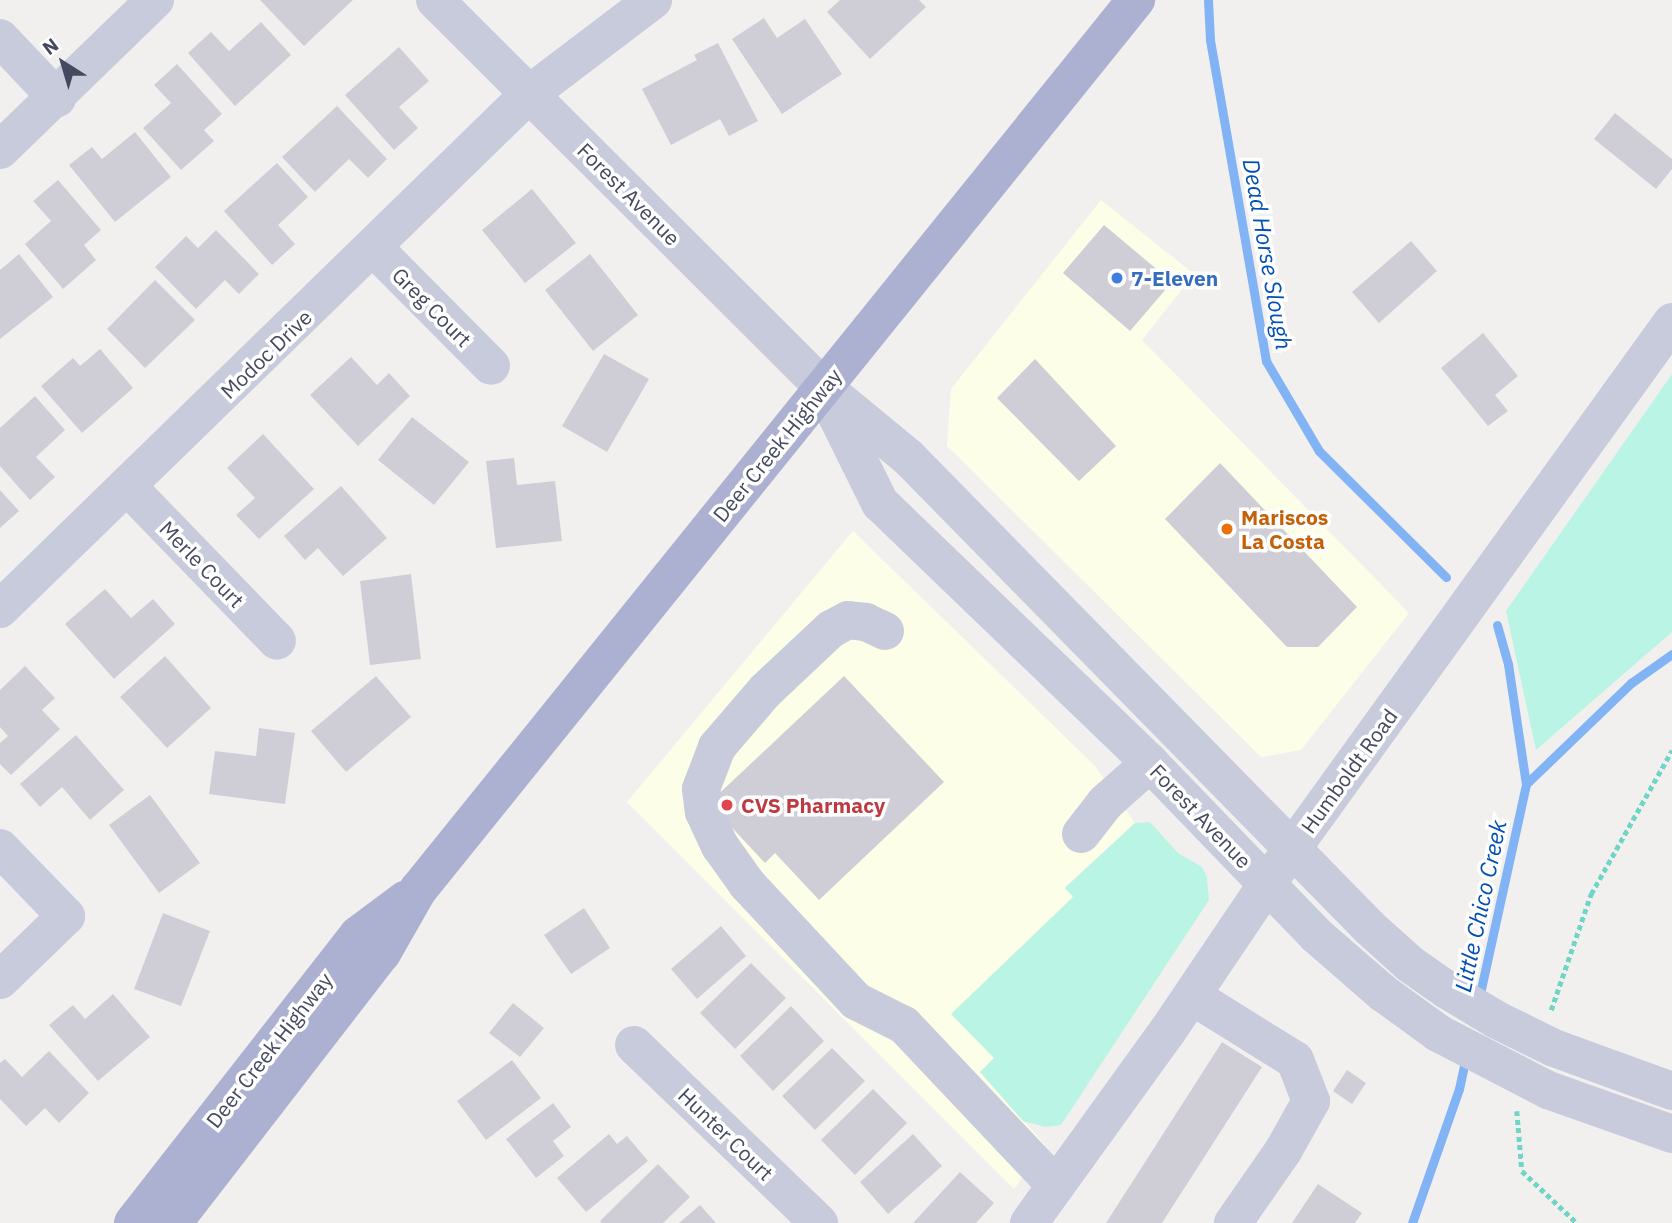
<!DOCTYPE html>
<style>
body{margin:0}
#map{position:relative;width:1672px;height:1223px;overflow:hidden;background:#f2f0ef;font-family:"IBM Plex Sans",sans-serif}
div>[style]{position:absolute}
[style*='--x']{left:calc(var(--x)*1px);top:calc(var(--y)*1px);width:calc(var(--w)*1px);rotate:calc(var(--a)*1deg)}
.commercial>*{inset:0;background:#fcfee7}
.green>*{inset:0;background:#b9f4e5}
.stream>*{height:9px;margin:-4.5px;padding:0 4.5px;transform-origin:4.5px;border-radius:4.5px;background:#82b4f5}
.building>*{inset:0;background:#cfced7}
.path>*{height:4.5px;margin-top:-2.25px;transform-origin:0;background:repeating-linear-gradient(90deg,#6ed5c7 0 5px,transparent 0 8.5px)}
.minor>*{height:38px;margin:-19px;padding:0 19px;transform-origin:19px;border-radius:19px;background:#c7cbdb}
.major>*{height:38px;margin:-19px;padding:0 19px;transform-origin:19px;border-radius:19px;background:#acb1d1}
.minor-bridge>*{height:38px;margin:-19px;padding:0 19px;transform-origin:19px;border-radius:19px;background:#c7cbdb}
.dots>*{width:19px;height:19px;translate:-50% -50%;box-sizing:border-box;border:4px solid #fff;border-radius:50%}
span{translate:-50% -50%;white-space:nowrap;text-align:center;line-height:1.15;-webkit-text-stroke:7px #fff;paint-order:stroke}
.street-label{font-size:21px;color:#45495f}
.shop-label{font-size:21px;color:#366cbe;font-weight:700}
.left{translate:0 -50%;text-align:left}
.food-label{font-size:21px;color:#c56008;font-weight:700}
.health-label{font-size:21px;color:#be3a42;font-weight:700}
.water-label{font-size:23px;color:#004fb7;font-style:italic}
.north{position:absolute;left:28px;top:28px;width:70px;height:70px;-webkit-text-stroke:5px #fff;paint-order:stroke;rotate:323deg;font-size:19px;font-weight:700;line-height:28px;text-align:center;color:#45495f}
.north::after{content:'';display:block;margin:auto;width:24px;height:32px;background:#45495f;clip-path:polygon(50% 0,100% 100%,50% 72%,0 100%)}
</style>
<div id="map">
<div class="commercial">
<i style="clip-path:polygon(1101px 200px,1194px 274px,1142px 340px,1409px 613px,1301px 750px,1261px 757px,947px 446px,951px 389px)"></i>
<i style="clip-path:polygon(853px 531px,1095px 766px,1135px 823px,1065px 887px,1073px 896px,994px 1058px,980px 1072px,1045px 1145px,1014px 1189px,627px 802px)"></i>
</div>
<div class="green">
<i style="clip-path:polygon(1672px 374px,1672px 632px,1536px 750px,1506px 611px)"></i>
<i style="clip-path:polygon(1150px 822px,1178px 853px,1202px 867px,1207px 877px,1209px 900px,1061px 1125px,1045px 1127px,1023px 1121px,980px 1072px,994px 1058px,951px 1014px,1073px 897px,1065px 888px,1135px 823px)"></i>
</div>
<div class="stream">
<i style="--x:1208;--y:0;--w:40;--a:87.1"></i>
<i style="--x:1210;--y:40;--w:326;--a:80.1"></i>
<i style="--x:1266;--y:361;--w:104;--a:59.5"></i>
<i style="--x:1319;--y:451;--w:179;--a:44.8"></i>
<i style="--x:1497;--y:625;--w:41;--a:74.2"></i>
<i style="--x:1508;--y:664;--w:121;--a:81.5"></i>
<i style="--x:1479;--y:998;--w:219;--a:-77.6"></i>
<i style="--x:1526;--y:784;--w:146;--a:-43.9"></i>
<i style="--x:1631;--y:683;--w:50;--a:-35.3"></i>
<i style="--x:1412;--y:1223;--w:142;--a:-70.7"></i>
<i style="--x:1459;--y:1089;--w:34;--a:-78"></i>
</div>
<div class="building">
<i style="clip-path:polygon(260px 0,353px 0,304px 46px)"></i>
<i style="clip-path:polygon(840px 0,919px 0,926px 7px,870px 59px,827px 12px)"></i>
<i style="clip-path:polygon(764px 18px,777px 38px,805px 19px,842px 74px,782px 114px,732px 39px)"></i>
<i style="clip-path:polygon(261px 22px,291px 55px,235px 106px,188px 53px,211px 32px,229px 51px)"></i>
<i style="clip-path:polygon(718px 43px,758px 121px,729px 136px,720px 119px,671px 145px,642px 89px,697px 60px,694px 55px)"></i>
<i style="clip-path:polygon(399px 47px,429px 81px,399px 107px,418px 128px,394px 150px,345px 95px)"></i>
<i style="clip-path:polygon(177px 64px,222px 114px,204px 130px,214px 141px,181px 170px,143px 128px,171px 103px,154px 85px)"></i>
<i style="clip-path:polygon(337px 106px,387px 159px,368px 178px,349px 159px,315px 192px,282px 157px)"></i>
<i style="clip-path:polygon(1615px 113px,1672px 159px,1672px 169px,1656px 189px,1594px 139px)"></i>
<i style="clip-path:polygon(135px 132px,171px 177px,115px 222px,69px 165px,92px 147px,102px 159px)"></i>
<i style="clip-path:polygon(277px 163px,308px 197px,278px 225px,295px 244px,272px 265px,224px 211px)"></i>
<i style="clip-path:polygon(58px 180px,101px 230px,84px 245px,96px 260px,63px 289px,25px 244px,51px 221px,33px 201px)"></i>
<i style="clip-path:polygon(532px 189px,576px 243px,525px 283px,482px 230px)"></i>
<i style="clip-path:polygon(1104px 225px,1172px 282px,1130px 331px,1063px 273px)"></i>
<i style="clip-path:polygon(216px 230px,259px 274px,239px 294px,225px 280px,196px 309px,155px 267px,186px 236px,198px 248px)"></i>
<i style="clip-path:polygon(1411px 241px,1437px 271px,1379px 323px,1352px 292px)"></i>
<i style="clip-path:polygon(19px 254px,53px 297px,0 339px,0 270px)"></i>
<i style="clip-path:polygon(590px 254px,638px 315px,593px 351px,545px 290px)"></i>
<i style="clip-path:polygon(155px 280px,195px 320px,145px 368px,107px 329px)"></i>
<i style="clip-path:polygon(1483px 333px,1518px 376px,1495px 395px,1508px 411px,1488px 426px,1441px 368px)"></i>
<i style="clip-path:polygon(100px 349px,133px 388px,82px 433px,41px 386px,73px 358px,80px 366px)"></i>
<i style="clip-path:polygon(604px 354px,649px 379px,607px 452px,562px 426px)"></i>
<i style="clip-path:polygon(351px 357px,377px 385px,389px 373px,410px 396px,358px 446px,310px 395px)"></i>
<i style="clip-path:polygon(1035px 359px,1116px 446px,1079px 481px,997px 398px)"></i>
<i style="clip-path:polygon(35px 396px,65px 430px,36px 457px,55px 477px,30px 500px,0 466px,0 428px)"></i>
<i style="clip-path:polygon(412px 417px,469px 462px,434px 505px,378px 460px)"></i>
<i style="clip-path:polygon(263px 434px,314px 489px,259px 539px,236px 515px,255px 498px,227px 468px)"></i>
<i style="clip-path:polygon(514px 458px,517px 485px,555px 481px,562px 541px,496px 548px,486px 461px)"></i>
<i style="clip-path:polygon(1220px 463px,1357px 607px,1318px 647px,1287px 647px,1165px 519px)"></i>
<i style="clip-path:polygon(341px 486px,387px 538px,343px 576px,318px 548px,305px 560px,284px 536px)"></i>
<i style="clip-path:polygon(0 490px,19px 511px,0 528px)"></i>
<i style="clip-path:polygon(411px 574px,421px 659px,370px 665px,360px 581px)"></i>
<i style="clip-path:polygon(105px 589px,131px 618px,153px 599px,175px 624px,114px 679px,65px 624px)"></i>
<i style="clip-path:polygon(165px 656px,211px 708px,167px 748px,120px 697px)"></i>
<i style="clip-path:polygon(25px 666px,55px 698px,42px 710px,60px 729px,11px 775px,0 764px,0 743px,8px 736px,0 727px,0 690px)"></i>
<i style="clip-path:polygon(376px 676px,411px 717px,346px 772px,311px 731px)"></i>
<i style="clip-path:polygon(844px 676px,944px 782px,819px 900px,775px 853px,765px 863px,709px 803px)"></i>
<i style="clip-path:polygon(259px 728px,295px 733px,285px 804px,209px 794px,215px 751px,256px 756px)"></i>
<i style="clip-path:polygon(76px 735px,124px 790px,90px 820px,62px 787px,40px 807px,20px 784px)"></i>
<i style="clip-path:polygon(150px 795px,200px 863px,159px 893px,109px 825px)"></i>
<i style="clip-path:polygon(584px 908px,610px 948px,571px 974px,544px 935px)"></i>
<i style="clip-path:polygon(163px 913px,210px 931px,181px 1006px,134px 989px)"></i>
<i style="clip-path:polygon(721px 926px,746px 956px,697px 999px,671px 969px)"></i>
<i style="clip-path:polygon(751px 963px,786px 998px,735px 1049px,700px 1013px)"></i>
<i style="clip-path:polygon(113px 994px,150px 1037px,98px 1081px,49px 1025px,73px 1005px,85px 1019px)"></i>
<i style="clip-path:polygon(513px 1003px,544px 1028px,520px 1057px,489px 1033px)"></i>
<i style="clip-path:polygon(791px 1006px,824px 1041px,773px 1091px,740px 1056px)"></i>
<i style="clip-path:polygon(1222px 1042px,1262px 1067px,1162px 1223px,1106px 1223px)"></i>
<i style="clip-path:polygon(832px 1048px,865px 1081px,815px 1130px,782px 1096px)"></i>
<i style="clip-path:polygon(49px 1051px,89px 1093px,59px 1123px,45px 1108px,26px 1126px,0 1099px,0 1063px,5px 1059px,22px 1077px)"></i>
<i style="clip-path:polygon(512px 1060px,541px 1098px,486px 1140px,457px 1101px)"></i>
<i style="clip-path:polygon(1347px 1070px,1366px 1083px,1352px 1104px,1333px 1091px)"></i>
<i style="clip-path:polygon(873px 1089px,907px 1123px,855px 1175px,821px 1140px)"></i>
<i style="clip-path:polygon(553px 1103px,571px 1127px,553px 1141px,564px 1156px,536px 1178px,506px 1139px)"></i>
<i style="clip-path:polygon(609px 1134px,617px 1144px,627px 1136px,648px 1161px,586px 1212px,557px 1178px)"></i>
<i style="clip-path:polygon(913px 1134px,942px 1166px,888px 1214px,860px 1182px)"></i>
<i style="clip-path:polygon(658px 1164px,690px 1197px,663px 1223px,602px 1223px,600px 1221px)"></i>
<i style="clip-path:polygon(960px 1172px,994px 1203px,976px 1223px,913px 1223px)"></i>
<i style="clip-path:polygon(1318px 1184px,1362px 1213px,1355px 1223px,1292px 1223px)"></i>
<i style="clip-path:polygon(700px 1205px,716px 1223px,679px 1223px)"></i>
</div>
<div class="path">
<i style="--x:1551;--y:1010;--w:123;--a:-71"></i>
<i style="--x:1591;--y:894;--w:165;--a:-60.6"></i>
<i style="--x:1517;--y:1111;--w:60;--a:85.2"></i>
<i style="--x:1522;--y:1171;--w:76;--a:43.4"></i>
</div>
<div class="minor">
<i style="--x:435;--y:0;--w:548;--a:44.93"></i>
<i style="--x:823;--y:387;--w:112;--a:39.5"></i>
<i style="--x:909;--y:458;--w:658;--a:45.55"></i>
<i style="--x:1370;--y:928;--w:54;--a:42"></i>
<i style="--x:1410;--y:964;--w:45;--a:35.1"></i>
<i style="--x:0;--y:38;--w:83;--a:46.5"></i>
<i style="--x:0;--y:150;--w:216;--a:-44.1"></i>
<i style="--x:374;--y:248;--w:166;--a:45.2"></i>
<i style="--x:829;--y:400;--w:115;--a:63.7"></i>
<i style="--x:880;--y:503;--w:375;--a:43.9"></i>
<i style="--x:1150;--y:763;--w:239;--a:46"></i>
<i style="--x:1316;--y:935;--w:89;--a:40.9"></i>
<i style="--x:1383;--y:993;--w:68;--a:36"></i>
<i style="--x:128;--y:487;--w:214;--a:45.9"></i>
<i style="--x:0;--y:609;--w:737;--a:-44.23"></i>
<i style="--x:528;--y:95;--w:157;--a:-37.2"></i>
<i style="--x:885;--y:631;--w:21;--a:-155"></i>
<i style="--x:866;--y:622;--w:18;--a:-174"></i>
<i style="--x:848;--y:620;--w:19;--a:152"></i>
<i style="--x:831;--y:629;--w:91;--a:136.8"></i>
<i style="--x:765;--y:691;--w:74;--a:130.6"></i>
<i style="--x:717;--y:747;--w:45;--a:110.9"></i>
<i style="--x:701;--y:789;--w:23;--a:83"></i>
<i style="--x:704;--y:812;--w:38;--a:65"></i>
<i style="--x:720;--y:846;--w:47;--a:54.6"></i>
<i style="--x:747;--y:884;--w:160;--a:47"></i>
<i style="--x:856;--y:1001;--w:54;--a:26.6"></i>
<i style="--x:904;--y:1025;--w:221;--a:46.6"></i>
<i style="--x:1081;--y:834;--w:39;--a:-52"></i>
<i style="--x:1105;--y:803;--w:60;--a:-41.6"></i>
<i style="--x:0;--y:848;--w:95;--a:45.9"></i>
<i style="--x:66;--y:916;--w:92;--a:135.9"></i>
<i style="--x:1192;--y:996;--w:121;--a:31.9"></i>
<i style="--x:1295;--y:1060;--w:44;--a:68.7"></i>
<i style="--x:1311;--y:1101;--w:57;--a:119.2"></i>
<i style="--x:1283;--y:1151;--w:88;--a:124.8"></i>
<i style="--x:634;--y:1045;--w:257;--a:43.9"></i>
<i style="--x:1554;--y:1048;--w:126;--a:20"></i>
<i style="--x:1548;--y:1090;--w:132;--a:19.5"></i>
<i style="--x:1029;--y:1223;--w:236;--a:-54.2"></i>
<i style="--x:1167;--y:1032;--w:177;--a:-56"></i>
<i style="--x:1266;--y:885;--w:694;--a:-54.2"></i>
</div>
<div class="major">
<i style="--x:133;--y:1223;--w:365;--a:-52"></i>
<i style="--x:358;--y:935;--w:59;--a:-36.7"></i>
<i style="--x:173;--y:1223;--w:341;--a:-52.3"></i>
<i style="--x:382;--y:953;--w:73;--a:-60.3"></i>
<i style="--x:418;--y:890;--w:1144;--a:-51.11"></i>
</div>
<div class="minor-bridge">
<i style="--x:1447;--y:990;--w:58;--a:31"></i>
<i style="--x:1497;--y:1020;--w:64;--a:26.2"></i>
<i style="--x:1438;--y:1033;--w:124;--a:27.4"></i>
</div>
<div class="dots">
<i style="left:1117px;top:278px;background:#3f7fe0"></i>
<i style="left:1227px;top:529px;background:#e8710a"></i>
<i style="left:727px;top:805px;background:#e0444e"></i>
</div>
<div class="street-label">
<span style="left:629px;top:194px;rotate:45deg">Forest Avenue</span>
<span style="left:432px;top:307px;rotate:45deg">Greg Court</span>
<span style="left:266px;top:354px;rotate:-44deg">Modoc Drive</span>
<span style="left:777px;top:445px;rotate:-51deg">Deer Creek Highway</span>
<span style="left:202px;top:564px;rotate:46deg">Merle Court</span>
<span style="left:1349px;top:771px;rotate:-54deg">Humboldt Road</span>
<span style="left:1201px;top:816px;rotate:46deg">Forest Avenue</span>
<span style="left:269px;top:1050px;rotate:-52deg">Deer Creek Highway</span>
<span style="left:726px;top:1134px;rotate:44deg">Hunter Court</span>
</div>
<div class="shop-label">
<span class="left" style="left:1131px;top:278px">7-Eleven</span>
</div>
<div class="food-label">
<span class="left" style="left:1241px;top:529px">Mariscos<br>La Costa</span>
</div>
<div class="health-label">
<span class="left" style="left:741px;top:805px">CVS Pharmacy</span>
</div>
<div class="water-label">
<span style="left:1268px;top:254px;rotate:80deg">Dead Horse Slough</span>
<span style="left:1480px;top:906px;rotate:-78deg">Little Chico Creek</span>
</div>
<div class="north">N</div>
</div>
